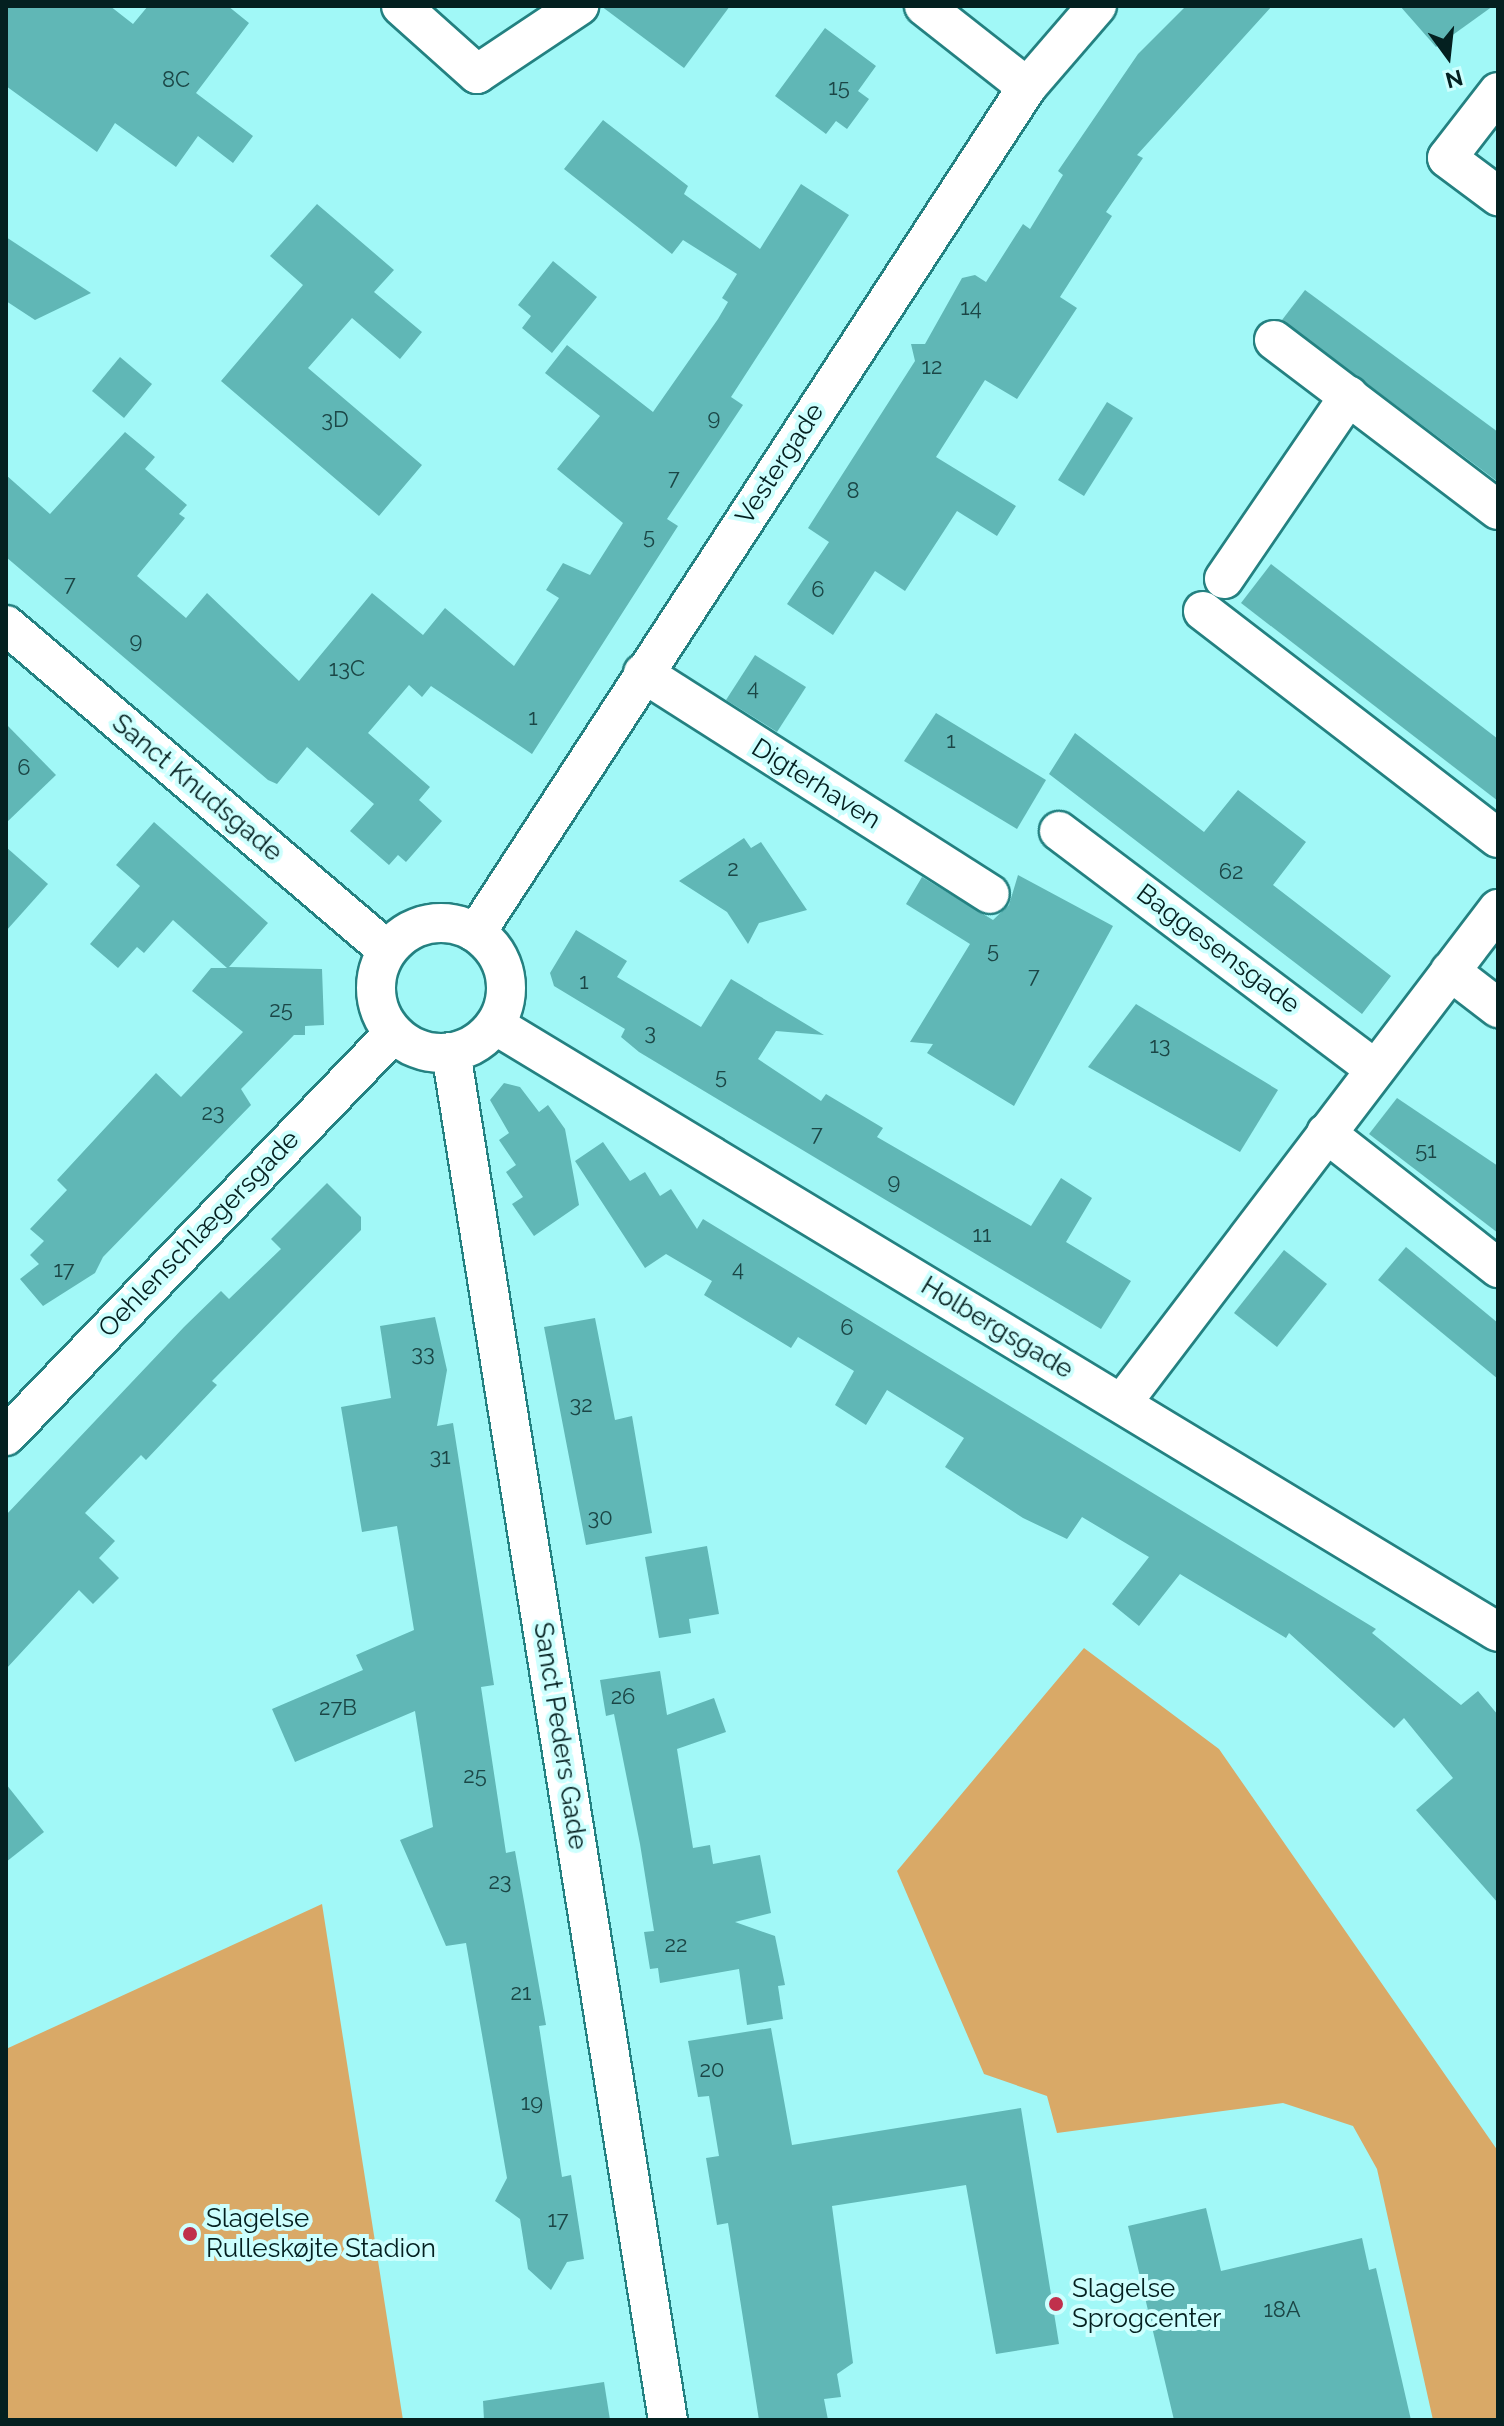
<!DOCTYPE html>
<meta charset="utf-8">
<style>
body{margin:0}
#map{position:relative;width:1504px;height:2426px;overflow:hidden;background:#a1f8f7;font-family:Raleway,sans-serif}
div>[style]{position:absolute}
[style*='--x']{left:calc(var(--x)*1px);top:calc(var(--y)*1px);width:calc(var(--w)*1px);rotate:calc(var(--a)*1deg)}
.green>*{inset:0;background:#d9a967}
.building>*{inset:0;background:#60b7b6}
.roads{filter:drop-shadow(2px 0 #248181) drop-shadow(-2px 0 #248181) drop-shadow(0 2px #248181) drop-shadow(0 -2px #248181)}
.minor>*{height:38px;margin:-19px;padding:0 19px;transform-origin:19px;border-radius:19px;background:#fff}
.minor>.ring{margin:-19px;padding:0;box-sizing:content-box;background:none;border:38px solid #fff;border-radius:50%}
.dots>*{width:22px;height:22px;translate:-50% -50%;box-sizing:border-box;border:4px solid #cdfffe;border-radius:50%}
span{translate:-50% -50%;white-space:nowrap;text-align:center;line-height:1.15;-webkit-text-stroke:8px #cdfffe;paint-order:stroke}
.number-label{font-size:22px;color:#1b4646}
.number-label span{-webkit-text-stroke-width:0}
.street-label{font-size:26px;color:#042020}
.poi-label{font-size:26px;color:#042020}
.left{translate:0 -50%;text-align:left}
.frame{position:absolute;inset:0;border:8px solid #042020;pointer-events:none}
.north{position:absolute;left:1408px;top:16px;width:80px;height:80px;-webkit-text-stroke:6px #cdfffe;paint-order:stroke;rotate:165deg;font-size:22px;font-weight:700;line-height:32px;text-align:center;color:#042020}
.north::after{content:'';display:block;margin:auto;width:28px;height:36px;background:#042020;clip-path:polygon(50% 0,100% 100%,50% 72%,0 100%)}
</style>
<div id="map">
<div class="green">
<i style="clip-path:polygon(1084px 1648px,1219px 1749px,1498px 2151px,1498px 2420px,1433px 2420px,1377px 2169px,1353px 2126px,1283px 2103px,1057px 2133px,1047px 2096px,984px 2074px,897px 1871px)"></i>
<i style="clip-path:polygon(322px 1904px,403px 2420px,6px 2420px,6px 2049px)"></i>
</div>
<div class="building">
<i style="clip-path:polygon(6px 6px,110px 6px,133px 24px,148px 6px,228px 6px,249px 23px,196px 93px,253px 136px,233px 163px,198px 136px,176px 167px,115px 123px,97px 152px,6px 86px)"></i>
<i style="clip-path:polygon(601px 6px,730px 6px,684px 68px)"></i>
<i style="clip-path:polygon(1186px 6px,1272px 6px,1137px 155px,1143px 158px,1106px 212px,1112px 216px,1060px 297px,1077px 308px,1017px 399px,985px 380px,936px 457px,1016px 506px,997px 536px,957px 511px,905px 591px,875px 571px,833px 635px,787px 604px,829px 542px,808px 528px,915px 361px,911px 344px,925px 344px,962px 278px,975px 275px,986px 282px,1023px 224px,1030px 229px,1063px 175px,1058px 171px,1138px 54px)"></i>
<i style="clip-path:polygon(1400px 6px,1493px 6px,1436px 47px)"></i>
<i style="clip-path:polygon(825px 28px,876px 66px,858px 91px,869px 99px,847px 129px,836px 121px,826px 134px,775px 96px)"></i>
<i style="clip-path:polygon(603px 120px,688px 186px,684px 194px,760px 249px,801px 184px,849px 215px,731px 397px,743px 405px,667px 519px,678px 526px,532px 754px,431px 686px,422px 697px,409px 685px,368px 733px,430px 787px,419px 800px,442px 821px,406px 862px,398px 855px,389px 865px,350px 831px,374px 804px,307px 747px,277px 784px,268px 780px,6px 557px,6px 475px,50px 514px,125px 432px,155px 457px,145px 469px,187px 505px,179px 514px,185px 518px,137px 576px,186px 618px,207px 593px,299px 681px,372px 593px,423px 635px,445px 608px,514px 666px,559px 598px,546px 590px,563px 563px,590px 575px,623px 523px,557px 469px,600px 416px,545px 373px,567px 345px,653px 412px,718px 319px,728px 302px,722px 298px,737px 274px,683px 240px,672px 254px,564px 169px)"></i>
<i style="clip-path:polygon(317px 204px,394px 270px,374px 292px,422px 332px,400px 359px,352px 318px,308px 368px,422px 465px,379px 516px,221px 381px,303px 285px,270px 256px)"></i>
<i style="clip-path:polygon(6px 237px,91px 293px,35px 320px,6px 301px)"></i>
<i style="clip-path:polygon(553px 261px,597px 297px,552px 353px,522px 328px,531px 316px,518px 305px)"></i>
<i style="clip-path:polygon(1305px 290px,1498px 432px,1498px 482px,1282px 320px)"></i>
<i style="clip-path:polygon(120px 357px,152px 384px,124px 418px,92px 391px)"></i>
<i style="clip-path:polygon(1107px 402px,1133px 418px,1084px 496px,1058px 480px)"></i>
<i style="clip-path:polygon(1271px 564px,1498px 739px,1498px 801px,1241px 603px)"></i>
<i style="clip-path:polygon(755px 655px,806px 687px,777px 732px,726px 700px)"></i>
<i style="clip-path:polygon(936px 713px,1046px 780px,1017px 829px,904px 761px)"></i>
<i style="clip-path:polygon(6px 724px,56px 775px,6px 823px)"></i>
<i style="clip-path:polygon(1075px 733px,1204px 832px,1238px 790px,1306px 842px,1273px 885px,1391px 976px,1362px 1014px,1049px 774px)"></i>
<i style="clip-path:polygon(154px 822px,268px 923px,229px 967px,322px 969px,324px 1025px,305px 1026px,305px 1035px,294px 1035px,241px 1089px,251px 1105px,103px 1257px,95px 1273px,43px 1306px,20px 1279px,39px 1264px,30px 1255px,44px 1241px,30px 1229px,67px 1190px,57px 1180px,156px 1073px,181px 1097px,243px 1032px,192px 991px,211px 968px,227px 968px,173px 920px,144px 953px,137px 947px,118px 968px,90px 944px,140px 886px,116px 865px)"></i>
<i style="clip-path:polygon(744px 838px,751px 848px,761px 842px,807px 910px,759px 923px,748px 944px,727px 912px,679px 881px)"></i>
<i style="clip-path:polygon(6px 847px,48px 884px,6px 931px)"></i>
<i style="clip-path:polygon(1018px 875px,1113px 926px,1014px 1106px,927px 1053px,933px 1044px,910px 1042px,970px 944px,906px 904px,922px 877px,993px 920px,1009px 905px)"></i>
<i style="clip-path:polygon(576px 930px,627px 961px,617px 977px,701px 1027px,731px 979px,824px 1035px,776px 1031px,758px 1059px,821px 1101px,826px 1094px,883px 1128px,877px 1137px,1031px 1226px,1061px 1178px,1092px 1198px,1066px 1242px,1131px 1281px,1101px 1329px,639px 1052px,621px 1037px,625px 1029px,554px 986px,550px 973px)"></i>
<i style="clip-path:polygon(1136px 1004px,1278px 1090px,1240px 1152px,1088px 1067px)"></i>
<i style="clip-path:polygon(504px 1083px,520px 1087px,539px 1112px,548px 1105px,565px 1129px,579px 1205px,534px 1236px,512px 1204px,523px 1197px,506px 1172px,516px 1165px,499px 1140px,509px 1133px,490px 1100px)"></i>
<i style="clip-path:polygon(1397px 1098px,1498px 1166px,1498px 1233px,1369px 1134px)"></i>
<i style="clip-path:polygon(603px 1142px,630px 1181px,645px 1172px,660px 1196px,671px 1189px,697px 1229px,703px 1219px,1376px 1629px,1372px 1633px,1461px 1705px,1478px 1691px,1498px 1715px,1498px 1903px,1416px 1810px,1453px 1778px,1404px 1718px,1394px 1728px,1289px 1633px,1286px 1638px,1180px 1574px,1139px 1626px,1112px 1604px,1149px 1557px,1082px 1517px,1067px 1539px,1023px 1518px,945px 1467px,964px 1438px,887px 1390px,866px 1425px,835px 1405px,854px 1371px,798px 1337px,791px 1348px,704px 1295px,712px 1281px,666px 1254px,645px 1268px,575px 1161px)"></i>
<i style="clip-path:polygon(327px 1183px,361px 1217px,361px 1230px,212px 1381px,217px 1385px,146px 1460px,141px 1455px,85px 1513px,115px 1541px,99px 1558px,119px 1578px,93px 1604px,79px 1590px,6px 1669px,6px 1515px,184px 1327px,221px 1291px,229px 1299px,281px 1249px,271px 1239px)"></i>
<i style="clip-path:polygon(1406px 1247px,1498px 1323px,1498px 1379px,1378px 1280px)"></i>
<i style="clip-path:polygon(1284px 1250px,1327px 1284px,1277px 1347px,1234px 1313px)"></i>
<i style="clip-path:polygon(435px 1317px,447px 1370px,437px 1426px,453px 1423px,494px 1685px,481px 1687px,506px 1853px,515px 1851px,546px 2025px,539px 2026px,562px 2177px,571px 2175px,584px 2259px,567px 2262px,551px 2290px,528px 2269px,520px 2219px,495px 2201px,507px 2178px,466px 1943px,446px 1946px,400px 1840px,433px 1827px,415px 1711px,295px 1762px,272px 1709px,363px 1670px,356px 1655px,414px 1630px,397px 1526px,362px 1532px,341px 1407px,391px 1398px,380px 1326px)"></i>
<i style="clip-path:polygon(595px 1318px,615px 1420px,632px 1416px,652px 1533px,586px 1545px,544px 1327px)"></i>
<i style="clip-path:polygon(707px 1546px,719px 1614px,689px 1619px,691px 1633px,659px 1638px,645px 1557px)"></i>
<i style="clip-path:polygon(660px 1671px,667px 1715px,714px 1698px,726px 1732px,677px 1749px,693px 1848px,710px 1845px,713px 1864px,760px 1855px,771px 1913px,735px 1922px,775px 1936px,785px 1985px,778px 1986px,783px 2019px,747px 2025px,739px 1969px,660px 1983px,658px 1968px,650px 1969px,644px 1932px,654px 1931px,640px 1844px,614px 1714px,606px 1716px,600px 1680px)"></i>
<i style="clip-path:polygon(6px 1784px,44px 1832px,6px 1862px)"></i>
<i style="clip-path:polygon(771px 2028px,792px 2145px,1021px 2108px,1059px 2344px,996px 2354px,966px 2185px,832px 2206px,853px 2363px,837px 2374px,841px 2397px,824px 2399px,828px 2420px,759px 2420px,728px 2223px,717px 2225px,706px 2158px,719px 2156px,709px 2096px,698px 2097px,688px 2041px)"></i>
<i style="clip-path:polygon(1206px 2208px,1221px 2271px,1362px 2238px,1369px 2270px,1376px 2268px,1411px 2420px,1174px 2420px,1128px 2226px)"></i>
<i style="clip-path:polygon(604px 2382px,610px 2420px,484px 2420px,483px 2401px)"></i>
</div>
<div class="roads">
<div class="minor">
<i style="--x:401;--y:6;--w:102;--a:41.8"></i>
<i style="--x:477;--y:74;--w:123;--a:-33.7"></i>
<i style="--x:924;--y:6;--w:131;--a:38.2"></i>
<i style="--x:1498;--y:92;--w:83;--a:127.7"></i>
<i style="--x:1447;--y:158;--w:64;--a:36.7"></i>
<i style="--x:1274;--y:340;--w:281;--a:37.2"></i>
<i style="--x:1224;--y:579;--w:222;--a:-55.7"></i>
<i style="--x:1203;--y:611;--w:372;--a:37.6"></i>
<i style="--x:6;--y:625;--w:501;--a:40.46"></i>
<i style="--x:643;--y:673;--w:411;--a:32.5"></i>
<i style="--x:1059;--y:831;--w:396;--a:37"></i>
<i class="ring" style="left:376px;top:923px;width:92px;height:92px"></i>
<i style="--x:476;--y:933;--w:1010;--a:-56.92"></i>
<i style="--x:1027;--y:87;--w:107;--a:-49.2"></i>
<i style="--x:1450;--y:971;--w:61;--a:37.6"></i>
<i style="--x:495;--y:1025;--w:1172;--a:31.18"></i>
<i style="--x:451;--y:1052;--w:1385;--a:80.99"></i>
<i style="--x:1326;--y:1133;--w:219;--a:38.1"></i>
<i style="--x:1122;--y:1403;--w:621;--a:-52.72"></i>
<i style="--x:6;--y:1436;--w:559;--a:-46.09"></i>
</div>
</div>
<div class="dots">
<i style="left:190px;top:2234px;background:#c0304c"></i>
<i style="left:1056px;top:2304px;background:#c0304c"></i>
</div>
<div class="number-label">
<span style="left:176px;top:80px">8C</span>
<span style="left:839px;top:88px">15</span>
<span style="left:971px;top:308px">14</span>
<span style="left:932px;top:367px">12</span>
<span style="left:714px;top:418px">9</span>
<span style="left:335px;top:420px">3D</span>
<span style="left:674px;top:478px">7</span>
<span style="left:853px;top:491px">8</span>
<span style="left:649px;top:537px">5</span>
<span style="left:70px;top:584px">7</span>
<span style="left:818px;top:590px">6</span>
<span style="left:136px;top:641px">9</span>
<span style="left:347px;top:669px">13C</span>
<span style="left:753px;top:688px">4</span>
<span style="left:533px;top:718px">1</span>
<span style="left:951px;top:741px">1</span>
<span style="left:24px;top:768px">6</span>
<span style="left:733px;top:869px">2</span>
<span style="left:1231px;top:872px">62</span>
<span style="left:993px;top:951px">5</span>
<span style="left:1034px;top:976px">7</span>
<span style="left:584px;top:982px">1</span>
<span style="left:281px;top:1010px">25</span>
<span style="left:650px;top:1033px">3</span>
<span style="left:1160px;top:1046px">13</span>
<span style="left:721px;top:1077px">5</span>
<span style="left:213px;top:1113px">23</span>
<span style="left:817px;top:1134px">7</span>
<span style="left:1426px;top:1151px">51</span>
<span style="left:894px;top:1182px">9</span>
<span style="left:982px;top:1235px">11</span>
<span style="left:738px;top:1269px">4</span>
<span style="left:64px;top:1270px">17</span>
<span style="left:847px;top:1328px">6</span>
<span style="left:423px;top:1354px">33</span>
<span style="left:581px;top:1405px">32</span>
<span style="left:440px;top:1457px">31</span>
<span style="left:600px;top:1518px">30</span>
<span style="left:623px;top:1697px">26</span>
<span style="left:338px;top:1708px">27B</span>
<span style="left:475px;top:1776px">25</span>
<span style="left:500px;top:1882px">23</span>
<span style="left:676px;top:1945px">22</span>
<span style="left:521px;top:1993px">21</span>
<span style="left:712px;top:2070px">20</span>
<span style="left:532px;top:2103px">19</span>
<span style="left:558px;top:2220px">17</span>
<span style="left:1282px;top:2310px">18A</span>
</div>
<div class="street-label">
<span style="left:780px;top:464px;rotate:-57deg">Vestergade</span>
<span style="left:816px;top:784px;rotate:32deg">Digterhaven</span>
<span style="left:197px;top:788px;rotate:40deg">Sanct Knudsgade</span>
<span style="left:1218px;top:949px;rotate:37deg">Baggesensgade</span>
<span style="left:199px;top:1234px;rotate:-46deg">Oehlenschlægersgade</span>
<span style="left:997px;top:1328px;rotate:31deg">Holbergsgade</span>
<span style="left:560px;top:1736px;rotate:81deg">Sanct Peders Gade</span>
</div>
<div class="poi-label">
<span class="left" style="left:206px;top:2234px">Slagelse<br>Rulleskøjte Stadion</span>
<span class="left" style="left:1072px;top:2304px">Slagelse<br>Sprogcenter</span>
</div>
<div class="frame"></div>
<div class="north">N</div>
</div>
